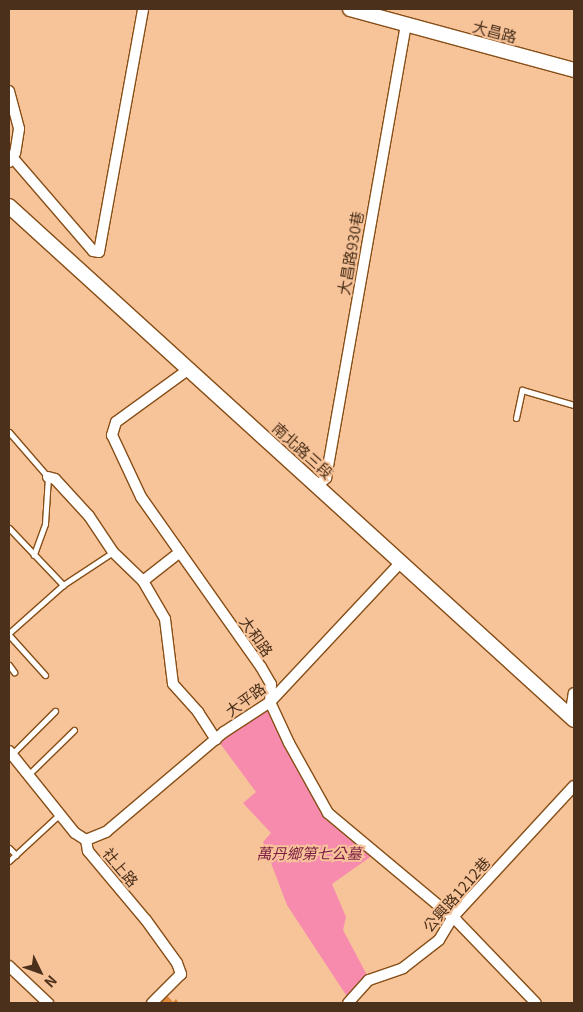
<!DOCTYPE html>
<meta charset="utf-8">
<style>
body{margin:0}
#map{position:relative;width:583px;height:1012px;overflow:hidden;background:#f7c399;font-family:Georgia,"Noto Sans TC",serif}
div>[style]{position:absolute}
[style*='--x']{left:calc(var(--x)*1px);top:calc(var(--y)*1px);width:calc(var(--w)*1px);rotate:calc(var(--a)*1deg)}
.green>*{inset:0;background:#f68bae}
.building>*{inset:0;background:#df8a3c}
.roads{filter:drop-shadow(1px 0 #874e16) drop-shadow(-1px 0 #874e16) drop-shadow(0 1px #874e16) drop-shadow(0 -1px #874e16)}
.lane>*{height:5px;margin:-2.5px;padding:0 2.5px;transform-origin:2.5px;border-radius:2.5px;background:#fff}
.street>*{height:10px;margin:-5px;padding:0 5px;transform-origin:5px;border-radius:5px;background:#fff}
.secondary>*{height:14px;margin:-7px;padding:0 7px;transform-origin:7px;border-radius:7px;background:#fff}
span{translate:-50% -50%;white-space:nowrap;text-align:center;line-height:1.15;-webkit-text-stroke:4px #f7c399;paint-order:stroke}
.street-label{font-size:15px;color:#4b311b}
.park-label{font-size:15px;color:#7d1d45;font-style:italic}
.frame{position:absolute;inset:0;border:10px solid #4b311b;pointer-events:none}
.north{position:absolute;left:15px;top:947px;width:50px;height:50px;-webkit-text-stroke:4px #f7c399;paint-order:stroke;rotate:132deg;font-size:14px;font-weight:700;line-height:20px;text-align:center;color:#4b311b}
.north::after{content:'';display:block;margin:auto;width:18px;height:22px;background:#4b311b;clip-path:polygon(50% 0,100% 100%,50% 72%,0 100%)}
</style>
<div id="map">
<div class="green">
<i style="clip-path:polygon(269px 708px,325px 815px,373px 855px,332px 884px,346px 917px,343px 930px,368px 977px,348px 998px,287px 905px,263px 842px,271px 833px,243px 803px,256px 792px,219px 742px)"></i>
</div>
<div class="building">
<i style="clip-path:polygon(161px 989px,173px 1002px,176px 999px,179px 1003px,144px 1003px)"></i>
</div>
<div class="roads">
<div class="lane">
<i style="--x:516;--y:418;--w:29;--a:-78"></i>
<i style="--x:522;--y:390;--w:54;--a:16.1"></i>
<i style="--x:9;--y:432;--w:60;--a:49.1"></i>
<i style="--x:48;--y:477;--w:47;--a:93.7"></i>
<i style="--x:45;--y:524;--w:33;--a:110"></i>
<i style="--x:9;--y:528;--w:79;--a:46.5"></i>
<i style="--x:9;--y:633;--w:72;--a:-41.6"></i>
<i style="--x:63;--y:585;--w:60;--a:-33.4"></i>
<i style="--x:9;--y:635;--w:54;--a:48"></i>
<i style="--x:9;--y:665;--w:9;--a:54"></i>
<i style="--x:12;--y:754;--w:61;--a:-45"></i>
<i style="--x:29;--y:774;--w:63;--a:-44.4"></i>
<i style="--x:9;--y:848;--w:10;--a:45"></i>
<i style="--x:9;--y:861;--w:69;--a:-42.7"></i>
</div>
<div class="street">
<i style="--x:9;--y:91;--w:39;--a:75"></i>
<i style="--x:19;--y:129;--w:24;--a:99"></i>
<i style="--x:15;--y:153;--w:11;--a:124"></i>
<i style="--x:12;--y:157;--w:124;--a:49.2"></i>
<i style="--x:93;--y:251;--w:6;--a:9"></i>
<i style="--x:99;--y:252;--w:247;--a:-79.7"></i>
<i style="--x:189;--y:369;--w:90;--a:144"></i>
<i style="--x:116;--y:422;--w:14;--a:107"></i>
<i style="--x:112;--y:435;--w:68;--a:64.9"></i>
<i style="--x:141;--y:497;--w:208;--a:54.8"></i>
<i style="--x:261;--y:667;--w:20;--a:60"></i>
<i style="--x:271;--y:684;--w:18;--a:93"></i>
<i style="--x:270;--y:702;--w:45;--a:65.1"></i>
<i style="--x:289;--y:743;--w:80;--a:60.9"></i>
<i style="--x:328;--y:813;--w:167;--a:39.9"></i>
<i style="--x:456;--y:920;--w:115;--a:46.1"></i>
<i style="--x:48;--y:477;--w:7;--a:16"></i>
<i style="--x:55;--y:479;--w:50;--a:47.4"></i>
<i style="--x:89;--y:516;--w:43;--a:56.3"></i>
<i style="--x:113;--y:552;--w:42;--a:44"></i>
<i style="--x:143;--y:581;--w:44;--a:59.9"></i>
<i style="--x:165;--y:619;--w:65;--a:83"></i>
<i style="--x:173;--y:684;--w:38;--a:48"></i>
<i style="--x:198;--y:712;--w:33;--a:57"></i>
<i style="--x:318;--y:485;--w:11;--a:-41"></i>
<i style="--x:326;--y:478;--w:461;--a:-80"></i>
<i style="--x:143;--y:581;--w:47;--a:-38.1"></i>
<i style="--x:570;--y:717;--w:24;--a:-81"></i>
<i style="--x:9;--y:751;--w:105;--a:51.2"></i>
<i style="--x:75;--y:833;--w:13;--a:32"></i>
<i style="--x:86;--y:840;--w:11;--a:80"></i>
<i style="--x:88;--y:851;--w:90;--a:50"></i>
<i style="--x:146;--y:920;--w:53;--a:54.2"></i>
<i style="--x:177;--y:963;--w:12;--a:70"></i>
<i style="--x:181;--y:974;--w:41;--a:135"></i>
<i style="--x:86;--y:840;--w:22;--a:-22"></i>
<i style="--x:106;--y:832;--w:155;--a:-40.3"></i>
<i style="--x:224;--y:732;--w:55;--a:-33.1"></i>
<i style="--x:270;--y:702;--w:193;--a:-46.9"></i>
<i style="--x:9;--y:966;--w:54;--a:43.5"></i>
<i style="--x:348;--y:1003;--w:31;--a:-48"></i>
<i style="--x:369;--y:980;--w:36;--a:-19"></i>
<i style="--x:403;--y:968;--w:46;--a:-37.9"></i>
<i style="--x:439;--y:940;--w:27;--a:-59"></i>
<i style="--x:453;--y:917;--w:178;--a:-47.3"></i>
</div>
<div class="secondary">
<i style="--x:350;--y:9;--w:232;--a:15.2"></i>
<i style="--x:9;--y:206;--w:764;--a:42.29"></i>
</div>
</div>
<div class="street-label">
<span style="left:495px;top:31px;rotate:15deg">大昌路</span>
<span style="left:350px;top:253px;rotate:-80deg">大昌路930巷</span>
<span style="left:303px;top:450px;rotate:42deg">南北路三段</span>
<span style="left:257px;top:636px;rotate:55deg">大和路</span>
<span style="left:245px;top:699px;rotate:-36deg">大平路</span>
<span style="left:121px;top:867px;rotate:50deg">社上路</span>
<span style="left:456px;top:894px;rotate:-49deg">公興路1212巷</span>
</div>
<div class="park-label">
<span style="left:309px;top:853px">萬丹鄉第七公墓</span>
</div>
<div class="frame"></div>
<div class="north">N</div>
</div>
